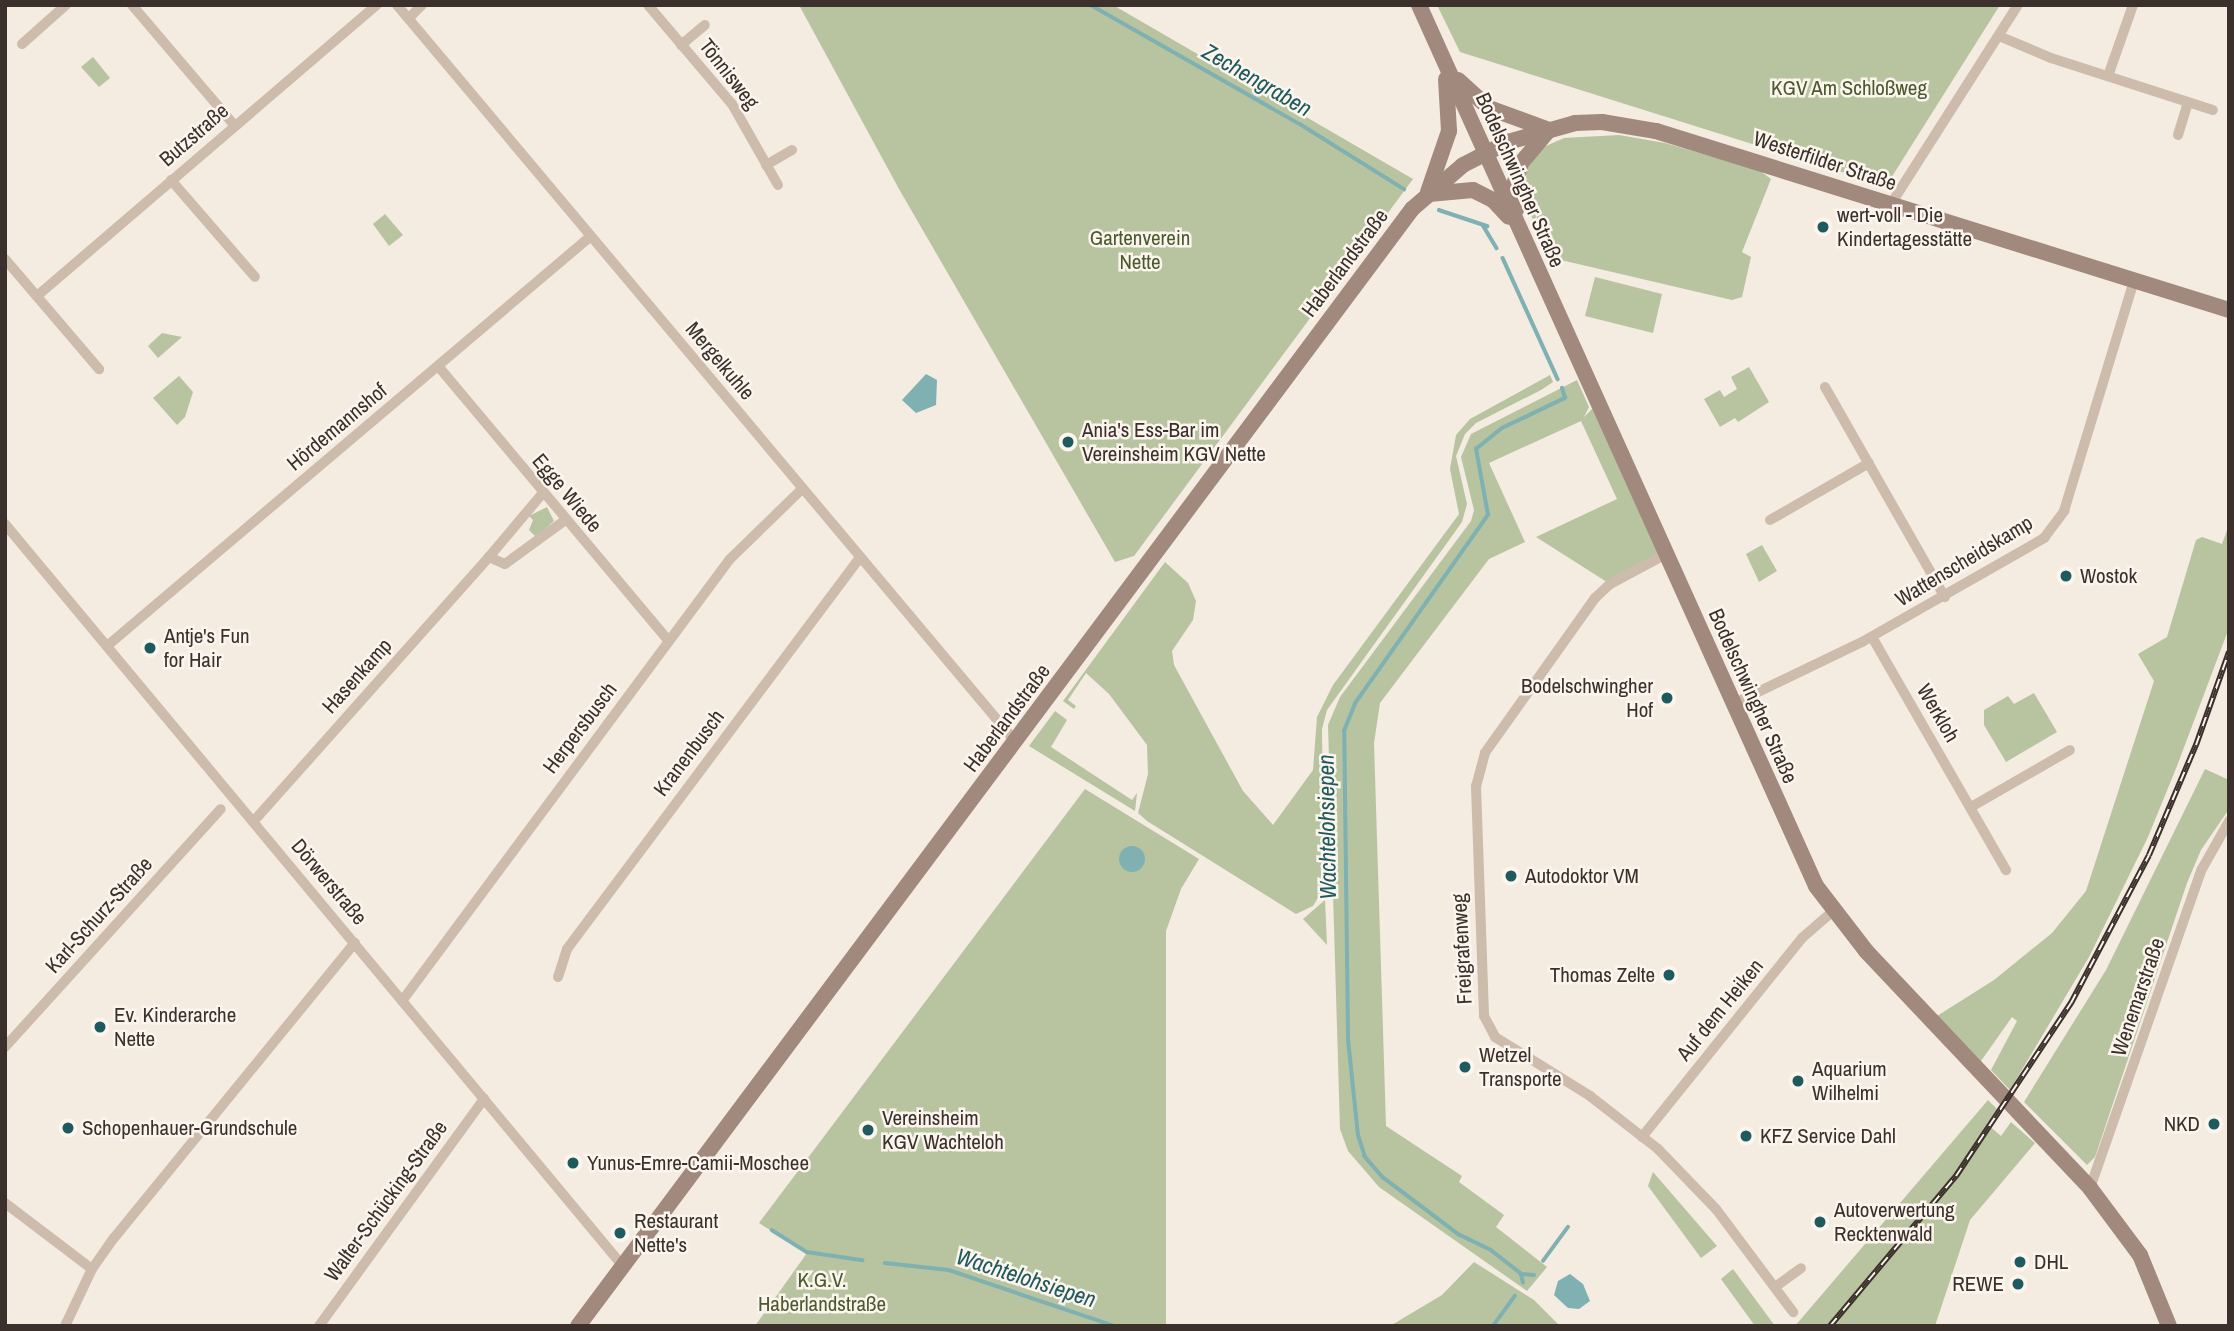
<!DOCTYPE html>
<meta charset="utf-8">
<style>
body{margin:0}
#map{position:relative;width:2234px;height:1331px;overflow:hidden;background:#f4ebe1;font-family:"Archivo Narrow",sans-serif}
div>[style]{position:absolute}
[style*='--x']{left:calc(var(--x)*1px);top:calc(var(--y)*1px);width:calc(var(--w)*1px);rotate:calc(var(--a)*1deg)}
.green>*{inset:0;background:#b8c4a0}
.water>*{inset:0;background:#7fb0b2}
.round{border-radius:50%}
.stream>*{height:3.5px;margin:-1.75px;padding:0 1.75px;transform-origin:1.75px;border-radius:1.75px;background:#7fb0b2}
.street>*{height:10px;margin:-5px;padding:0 5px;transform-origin:5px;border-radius:5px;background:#cdbbac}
.secondary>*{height:16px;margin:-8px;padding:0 8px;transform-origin:8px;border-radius:8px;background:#a18a7d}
.rail>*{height:6px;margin-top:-3px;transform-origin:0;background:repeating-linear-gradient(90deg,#fbf5ee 0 10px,#3b302b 0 20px);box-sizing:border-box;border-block:2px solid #3b302b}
.dots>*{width:19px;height:19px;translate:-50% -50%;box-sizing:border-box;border:4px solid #fbf5ee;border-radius:50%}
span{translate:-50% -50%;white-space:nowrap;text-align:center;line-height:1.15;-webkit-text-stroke:5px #fbf5ee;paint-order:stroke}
.street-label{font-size:21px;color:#3b302b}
.park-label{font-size:21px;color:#4a5a2e}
.poi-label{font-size:21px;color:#3b302b}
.left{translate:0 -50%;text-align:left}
.right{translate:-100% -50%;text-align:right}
.water-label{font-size:23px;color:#1f5a5e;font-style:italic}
.frame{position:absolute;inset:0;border:7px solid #3b302b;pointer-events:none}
</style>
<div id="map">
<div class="green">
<i style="clip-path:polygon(799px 5px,1113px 5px,1413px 179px,1134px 556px,1115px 562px,899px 189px)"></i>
<i style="clip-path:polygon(1437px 5px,2000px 5px,1886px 186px,1460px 52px)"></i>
<i style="clip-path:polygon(93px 57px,110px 78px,99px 87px,81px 67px)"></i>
<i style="clip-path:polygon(1619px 135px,1665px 143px,1759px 170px,1771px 179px,1742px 252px,1751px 257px,1742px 297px,1732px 300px,1548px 257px,1525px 200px,1524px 174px,1539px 149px,1564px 138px)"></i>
<i style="clip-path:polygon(385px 214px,403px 235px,389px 246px,373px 224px)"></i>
<i style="clip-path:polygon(1595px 277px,1662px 294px,1653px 333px,1585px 316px)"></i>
<i style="clip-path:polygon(162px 333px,182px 337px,158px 358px,148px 346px)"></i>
<i style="clip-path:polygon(1749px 367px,1769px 402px,1738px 422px,1735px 418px,1720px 427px,1704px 399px,1720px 390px,1724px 397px,1737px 389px,1731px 377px)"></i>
<i style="clip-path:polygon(1550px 375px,1553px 382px,1541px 390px,1476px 423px,1465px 434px,1456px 456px,1467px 504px,1462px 522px,1327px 710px,1322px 729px,1324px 888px,1313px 906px,1296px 914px,1147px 821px,1138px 813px,1148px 774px,1147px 745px,1109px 694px,1086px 673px,1068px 700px,1076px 706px,1074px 709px,1063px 701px,1165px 562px,1188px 583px,1196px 601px,1193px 620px,1172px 651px,1174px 665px,1243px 791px,1273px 825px,1313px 770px,1317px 717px,1333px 685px,1459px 514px,1450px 469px,1456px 435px,1470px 419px)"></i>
<i style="clip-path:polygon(179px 376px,193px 392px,185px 417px,177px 425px,153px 398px)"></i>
<i style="clip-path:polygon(1577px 380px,1589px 407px,1584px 417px,1597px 404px,1665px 554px,1610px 584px,1536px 537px,1617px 499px,1581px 421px,1489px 463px,1525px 542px,1489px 559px,1380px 703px,1374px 743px,1386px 1126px,1462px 1176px,1459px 1182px,1504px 1215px,1496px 1227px,1547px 1267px,1527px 1291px,1379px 1187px,1348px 1151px,1340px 1129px,1328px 725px,1340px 697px,1471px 521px,1474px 510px,1461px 457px,1471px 434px)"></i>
<i style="clip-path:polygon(547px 507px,554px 521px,536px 537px,529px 530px,533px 520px,529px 516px)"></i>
<i style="clip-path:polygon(2229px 525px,2229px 628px,2177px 766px,2148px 837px,2089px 957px,2010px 1090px,1991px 1070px,2017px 1021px,2012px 1017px,1981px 1061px,1937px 1016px,1994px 980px,2052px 933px,2086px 891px,2154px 681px,2138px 654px,2167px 637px,2196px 540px,2202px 537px,2222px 544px)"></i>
<i style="clip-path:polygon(1762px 545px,1777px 571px,1759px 582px,1746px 554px)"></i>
<i style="clip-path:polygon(2034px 693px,2057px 732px,2006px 762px,1984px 725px,1984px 710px,2008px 696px,2014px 704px)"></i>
<i style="clip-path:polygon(1055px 711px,1067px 720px,1051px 747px,1132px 800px,1137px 793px,1135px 811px,1029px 746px)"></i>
<i style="clip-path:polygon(2205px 769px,2229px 780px,2229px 809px,2201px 850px,2187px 883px,2095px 1157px,2087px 1165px,2024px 1102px,2106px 970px)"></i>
<i style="clip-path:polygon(1085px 789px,1199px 859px,1181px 889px,1166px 931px,1166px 1326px,755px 1326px,807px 1253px,759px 1223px)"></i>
<i style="clip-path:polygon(1325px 900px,1327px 945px,1303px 919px)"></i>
<i style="clip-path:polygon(1988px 1100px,1997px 1109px,1987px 1124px,2001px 1136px,2011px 1122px,2035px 1143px,1970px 1220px,1935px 1326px,1795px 1326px)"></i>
<i style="clip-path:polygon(1653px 1172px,1717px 1246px,1701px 1258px,1648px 1186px)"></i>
<i style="clip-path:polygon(1474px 1262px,1534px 1300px,1560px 1326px,1390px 1326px,1442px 1295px)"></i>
<i style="clip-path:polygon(1733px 1269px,1775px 1326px,1755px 1326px,1721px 1279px)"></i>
</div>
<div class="water">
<i style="clip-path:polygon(926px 374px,937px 380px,936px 405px,916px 413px,902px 400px)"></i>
<i class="round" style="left:1119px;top:846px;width:26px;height:26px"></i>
<i style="clip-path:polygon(1570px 1274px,1583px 1284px,1590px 1301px,1579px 1309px,1568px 1308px,1554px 1295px,1558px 1281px)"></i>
</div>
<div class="stream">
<i style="--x:1091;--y:5;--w:241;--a:29.7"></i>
<i style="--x:1300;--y:124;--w:123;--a:32"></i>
<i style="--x:1439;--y:210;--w:51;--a:18.4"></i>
<i style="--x:1483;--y:225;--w:27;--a:59"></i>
<i style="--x:1503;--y:258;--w:133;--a:65.6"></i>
<i style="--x:772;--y:1230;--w:41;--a:32.2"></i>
<i style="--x:807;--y:1252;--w:56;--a:8.3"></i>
<i style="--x:1543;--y:1261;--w:42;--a:-53.7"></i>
<i style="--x:885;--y:1263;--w:64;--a:6.2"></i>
<i style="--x:949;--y:1270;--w:174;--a:18.7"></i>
<i style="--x:1521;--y:1274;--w:13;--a:4"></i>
<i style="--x:1523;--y:1283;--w:9;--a:-103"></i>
<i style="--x:1521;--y:1274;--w:37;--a:-142"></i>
<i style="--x:1492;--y:1251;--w:37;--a:-154"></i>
<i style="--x:1459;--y:1235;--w:95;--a:-143.1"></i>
<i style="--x:1383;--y:1178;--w:28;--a:-131"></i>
<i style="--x:1365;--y:1157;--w:22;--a:-108"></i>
<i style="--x:1358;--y:1136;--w:98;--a:-95.9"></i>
<i style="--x:1348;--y:1039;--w:308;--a:-90.7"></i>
<i style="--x:1344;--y:731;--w:31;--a:-68"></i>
<i style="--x:1356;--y:702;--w:229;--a:-54.8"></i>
<i style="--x:1488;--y:515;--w:67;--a:-100.3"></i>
<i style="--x:1476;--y:449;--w:33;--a:-39"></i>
<i style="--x:1502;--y:428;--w:70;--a:-25.5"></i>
<i style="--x:1565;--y:398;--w:10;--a:-107"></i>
<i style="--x:1493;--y:1326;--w:37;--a:-54"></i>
</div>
<div class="street">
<i style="--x:132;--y:5;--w:157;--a:49.6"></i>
<i style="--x:397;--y:5;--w:961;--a:49.98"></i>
<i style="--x:648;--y:5;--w:130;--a:49.7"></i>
<i style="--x:732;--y:104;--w:93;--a:60.4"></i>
<i style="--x:409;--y:18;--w:18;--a:-45"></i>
<i style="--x:1999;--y:36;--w:56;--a:22.9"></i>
<i style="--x:2051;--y:58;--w:170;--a:17.8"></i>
<i style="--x:22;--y:44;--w:59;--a:-41.6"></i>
<i style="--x:681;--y:45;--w:31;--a:-40"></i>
<i style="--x:2108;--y:76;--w:75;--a:-70.6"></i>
<i style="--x:2178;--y:135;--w:34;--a:-73"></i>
<i style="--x:766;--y:165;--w:30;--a:-30"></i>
<i style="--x:171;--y:180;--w:128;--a:49.1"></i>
<i style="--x:1891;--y:204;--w:236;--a:-57.5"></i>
<i style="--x:5;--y:259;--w:145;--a:49.5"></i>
<i style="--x:37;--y:296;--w:448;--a:-40.6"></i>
<i style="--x:438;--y:366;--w:359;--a:50"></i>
<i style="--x:1825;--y:387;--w:242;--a:60.3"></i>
<i style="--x:542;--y:494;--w:82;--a:130.1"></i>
<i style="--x:489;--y:557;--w:17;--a:24"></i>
<i style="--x:505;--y:564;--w:73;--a:-36.1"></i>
<i style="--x:1770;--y:520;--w:114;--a:-29.9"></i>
<i style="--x:5;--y:524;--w:964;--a:50.22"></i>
<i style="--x:1666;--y:554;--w:64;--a:151.8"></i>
<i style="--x:1610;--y:584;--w:21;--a:137"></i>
<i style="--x:1595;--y:598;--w:190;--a:125.4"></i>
<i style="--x:1485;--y:753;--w:34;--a:105"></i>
<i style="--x:1476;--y:786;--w:230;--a:88"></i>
<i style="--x:1484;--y:1016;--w:24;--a:62"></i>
<i style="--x:1495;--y:1037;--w:112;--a:31.8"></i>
<i style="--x:1590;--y:1096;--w:86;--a:37.9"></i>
<i style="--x:1658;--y:1149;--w:83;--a:46"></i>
<i style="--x:1716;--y:1209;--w:129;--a:53.2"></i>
<i style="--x:1872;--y:637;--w:269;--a:60.1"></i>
<i style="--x:107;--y:646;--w:634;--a:-40.27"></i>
<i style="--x:1733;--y:704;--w:143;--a:-25.7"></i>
<i style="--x:1862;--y:642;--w:210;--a:-29.7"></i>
<i style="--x:2044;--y:538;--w:34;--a:-53"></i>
<i style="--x:2064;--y:511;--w:241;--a:-73.1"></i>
<i style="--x:1971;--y:807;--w:114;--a:-29.9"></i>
<i style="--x:253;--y:822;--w:355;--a:-48.3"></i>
<i style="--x:558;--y:977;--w:29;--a:-72"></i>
<i style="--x:567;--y:949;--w:489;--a:-53.2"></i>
<i style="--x:402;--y:1001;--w:550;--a:-53.42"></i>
<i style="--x:730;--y:559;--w:100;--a:-44.2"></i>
<i style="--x:5;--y:1047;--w:321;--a:-47.8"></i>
<i style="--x:1642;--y:1137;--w:255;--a:-51.2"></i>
<i style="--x:1802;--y:938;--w:40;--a:-41"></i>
<i style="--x:2090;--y:1188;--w:338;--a:-70.7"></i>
<i style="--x:2202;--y:869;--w:55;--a:-60.6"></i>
<i style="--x:5;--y:1203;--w:109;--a:37.2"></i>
<i style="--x:1775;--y:1287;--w:32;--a:-36"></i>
<i style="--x:65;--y:1326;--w:63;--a:-64.7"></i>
<i style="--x:92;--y:1269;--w:38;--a:-55"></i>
<i style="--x:114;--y:1238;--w:381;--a:-50.8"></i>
<i style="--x:319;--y:1326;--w:281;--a:-54"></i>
</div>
<div class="secondary">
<i style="--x:1419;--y:5;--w:966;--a:65.74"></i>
<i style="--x:1816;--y:886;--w:82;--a:52.4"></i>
<i style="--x:1866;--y:951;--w:326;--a:46.6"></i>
<i style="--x:2090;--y:1188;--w:84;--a:53.3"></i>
<i style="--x:2140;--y:1255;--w:77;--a:67.8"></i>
<i style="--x:1458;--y:80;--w:42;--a:42.1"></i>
<i style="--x:1489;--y:108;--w:64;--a:20.1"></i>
<i style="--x:1428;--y:192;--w:65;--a:-71"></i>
<i style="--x:1449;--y:131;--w:52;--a:-93.3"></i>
<i style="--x:1429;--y:194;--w:44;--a:-5.2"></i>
<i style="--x:1473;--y:190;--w:22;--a:27"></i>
<i style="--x:1493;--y:200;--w:23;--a:47"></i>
<i style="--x:1516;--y:210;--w:22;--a:-98"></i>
<i style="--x:1513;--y:188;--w:26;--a:-72"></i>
<i style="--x:1521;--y:163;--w:42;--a:-49.8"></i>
<i style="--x:578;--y:1326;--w:1394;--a:-53.25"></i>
<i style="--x:1412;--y:209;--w:67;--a:-40.8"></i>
<i style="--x:1463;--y:165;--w:51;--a:-27.1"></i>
<i style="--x:1508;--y:142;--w:70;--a:-15.8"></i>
<i style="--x:1575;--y:123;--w:27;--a:-2"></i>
<i style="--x:1602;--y:122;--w:55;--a:9.5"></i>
<i style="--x:1656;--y:131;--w:600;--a:17.35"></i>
</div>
<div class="rail">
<i style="--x:1830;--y:1326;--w:196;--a:-50"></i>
<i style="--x:1956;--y:1176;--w:208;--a:-56.4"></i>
<i style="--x:2071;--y:1003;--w:167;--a:-62.2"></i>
<i style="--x:2149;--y:855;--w:120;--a:-66.9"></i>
<i style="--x:2196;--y:745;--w:99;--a:-70.5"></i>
</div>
<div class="dots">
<i style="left:1823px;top:227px;background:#1f5a5e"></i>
<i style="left:1068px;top:442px;background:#1f5a5e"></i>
<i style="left:2066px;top:576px;background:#1f5a5e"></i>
<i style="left:150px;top:648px;background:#1f5a5e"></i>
<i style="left:1667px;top:698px;background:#1f5a5e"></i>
<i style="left:1511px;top:876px;background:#1f5a5e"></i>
<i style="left:1669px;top:975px;background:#1f5a5e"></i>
<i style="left:100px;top:1027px;background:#1f5a5e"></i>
<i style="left:1465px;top:1067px;background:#1f5a5e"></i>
<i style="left:1798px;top:1081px;background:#1f5a5e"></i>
<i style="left:2214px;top:1124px;background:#1f5a5e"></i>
<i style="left:68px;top:1128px;background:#1f5a5e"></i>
<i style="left:868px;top:1130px;background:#1f5a5e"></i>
<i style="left:1746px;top:1136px;background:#1f5a5e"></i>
<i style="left:573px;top:1163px;background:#1f5a5e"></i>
<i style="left:1820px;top:1222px;background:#1f5a5e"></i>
<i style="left:620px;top:1233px;background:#1f5a5e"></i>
<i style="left:2020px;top:1262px;background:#1f5a5e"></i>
<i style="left:2018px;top:1284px;background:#1f5a5e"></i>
</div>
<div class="street-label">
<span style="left:729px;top:74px;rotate:52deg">Tönnisweg</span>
<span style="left:194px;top:135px;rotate:-41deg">Butzstraße</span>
<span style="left:1825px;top:161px;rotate:18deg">Westerfilder Straße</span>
<span style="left:1520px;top:180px;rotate:66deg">Bodelschwingher Straße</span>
<span style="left:1345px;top:263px;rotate:-53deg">Haberlandstraße</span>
<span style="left:720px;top:361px;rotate:50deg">Mergelkuhle</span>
<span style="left:337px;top:427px;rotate:-40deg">Hördemannshof</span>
<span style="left:567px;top:493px;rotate:50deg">Egge Wiede</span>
<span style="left:1964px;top:561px;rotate:-31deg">Wattenscheidskamp</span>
<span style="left:357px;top:676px;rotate:-48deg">Hasenkamp</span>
<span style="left:1753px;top:696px;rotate:66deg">Bodelschwingher Straße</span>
<span style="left:1938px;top:713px;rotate:60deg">Werkloh</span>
<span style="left:1007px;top:718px;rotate:-53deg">Haberlandstraße</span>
<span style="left:580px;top:728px;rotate:-53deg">Herpersbusch</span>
<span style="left:689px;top:753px;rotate:-53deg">Kranenbusch</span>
<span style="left:329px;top:882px;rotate:50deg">Dörwerstraße</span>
<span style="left:99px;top:915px;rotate:-48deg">Karl-Schurz-Straße</span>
<span style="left:1462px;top:949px;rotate:-93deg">Freigrafenweg</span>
<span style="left:2138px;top:997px;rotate:-71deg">Wenemarstraße</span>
<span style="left:1720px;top:1010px;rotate:-51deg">Auf dem Heiken</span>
<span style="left:386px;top:1201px;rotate:-54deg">Walter-Schücking-Straße</span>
</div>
<div class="park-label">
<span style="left:1849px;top:88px">KGV Am Schloßweg</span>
<span style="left:1140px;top:250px">Gartenverein<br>Nette</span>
<span style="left:822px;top:1292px">K.G.V.<br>Haberlandstraße</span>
</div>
<div class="poi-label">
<span class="left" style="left:1837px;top:227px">wert-voll - Die<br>Kindertagesstätte</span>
<span class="left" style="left:1082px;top:442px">Ania's Ess-Bar im<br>Vereinsheim KGV Nette</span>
<span class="left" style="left:2080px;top:576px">Wostok</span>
<span class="left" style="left:164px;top:648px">Antje's Fun<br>for Hair</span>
<span class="right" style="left:1653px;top:698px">Bodelschwingher<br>Hof</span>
<span class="left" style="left:1525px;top:876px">Autodoktor VM</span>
<span class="right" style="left:1655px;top:975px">Thomas Zelte</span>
<span class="left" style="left:114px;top:1027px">Ev. Kinderarche<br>Nette</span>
<span class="left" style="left:1479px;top:1067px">Wetzel<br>Transporte</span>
<span class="left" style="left:1812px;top:1081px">Aquarium<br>Wilhelmi</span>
<span class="left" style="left:882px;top:1130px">Vereinsheim<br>KGV Wachteloh</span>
<span class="right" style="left:2200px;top:1124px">NKD</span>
<span class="left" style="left:82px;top:1128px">Schopenhauer-Grundschule</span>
<span class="left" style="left:1760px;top:1136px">KFZ Service Dahl</span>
<span class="left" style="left:587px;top:1163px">Yunus-Emre-Camii-Moschee</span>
<span class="left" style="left:1834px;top:1222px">Autoverwertung<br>Recktenwald</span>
<span class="left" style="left:634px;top:1233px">Restaurant<br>Nette's</span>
<span class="left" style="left:2034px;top:1262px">DHL</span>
<span class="right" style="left:2004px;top:1284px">REWE</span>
</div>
<div class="water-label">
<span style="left:1257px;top:80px;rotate:30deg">Zechengraben</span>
<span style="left:1327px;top:827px;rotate:-91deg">Wachtelohsiepen</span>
<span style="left:1026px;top:1278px;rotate:18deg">Wachtelohsiepen</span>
</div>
<div class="frame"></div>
</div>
